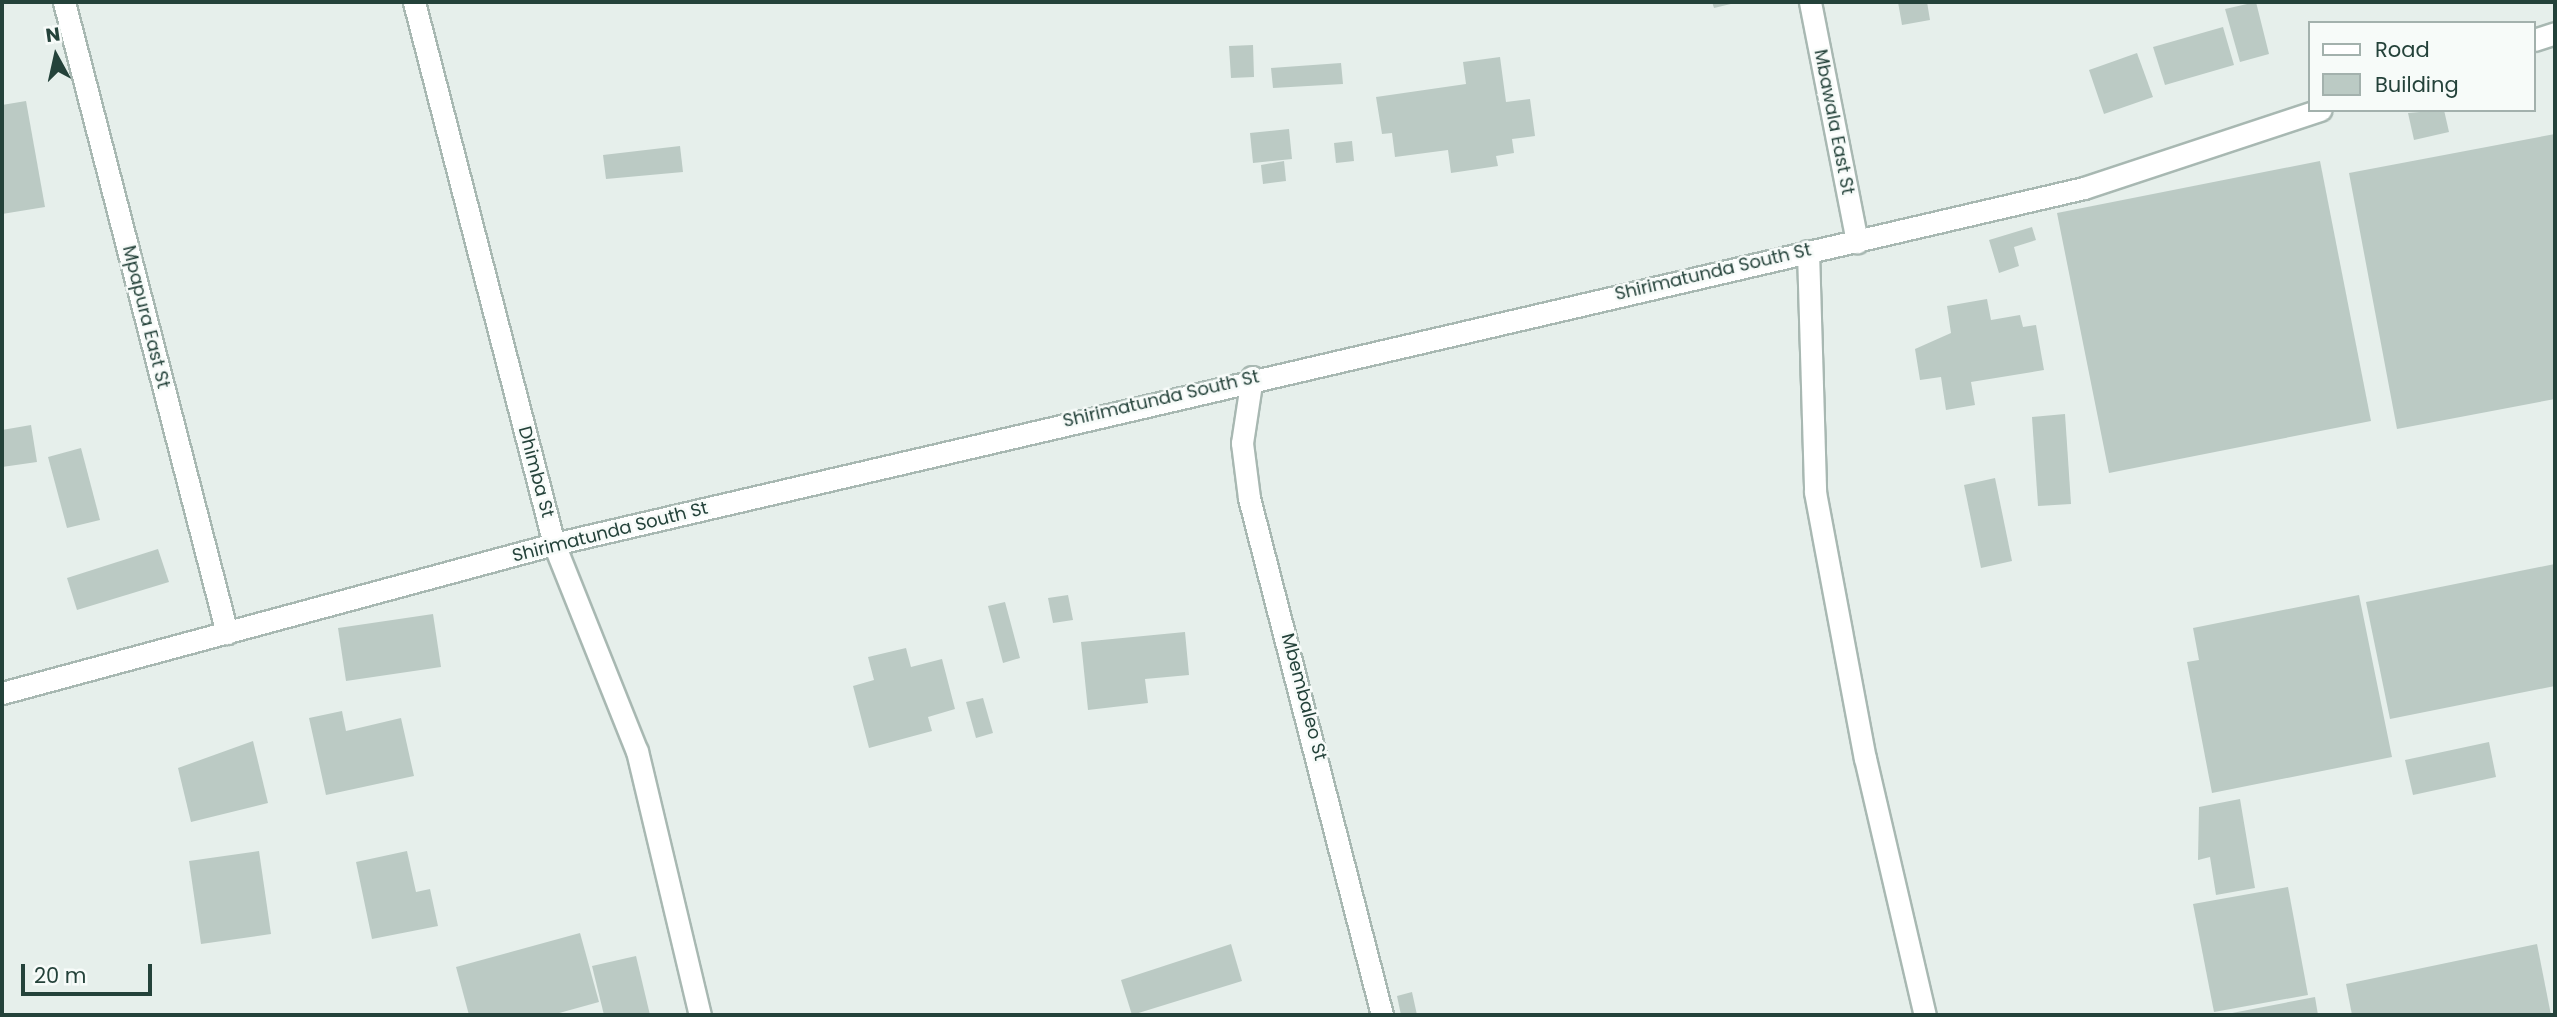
<!DOCTYPE html>
<style>
body{margin:0}
#map{position:relative;width:2557px;height:1017px;overflow:hidden;background:#e6efeb;font-family:Poppins,sans-serif}
div>[style]{position:absolute}
[style*='--x']{left:calc(var(--x)*1px);top:calc(var(--y)*1px);width:calc(var(--w)*1px);rotate:calc(var(--a)*1deg)}
.building>*{inset:0;background:#bbcac4}
.roads{filter:drop-shadow(2px 0 #a8b8b2) drop-shadow(-2px 0 #a8b8b2) drop-shadow(0 2px #a8b8b2) drop-shadow(0 -2px #a8b8b2)}
.lane>*{height:21px;margin:-10.5px;padding:0 10.5px;transform-origin:10.5px;border-radius:10.5px;background:#fff}
.street>*{height:21px;margin:-10.5px;padding:0 10.5px;transform-origin:10.5px;border-radius:10.5px;background:#fff}
span{translate:-50% -50%;white-space:nowrap;text-align:center;line-height:1.15;-webkit-text-stroke:5px #f7fbf9;paint-order:stroke}
.street-label{font-size:18px;color:#24423a}
.frame{position:absolute;inset:0;border:4px solid #24423a;pointer-events:none}
.legend{position:absolute;left:2308px;top:21px;width:228px;height:91px;box-sizing:border-box;background:#f7fbf9;border:2px solid #a3b1ad;margin:0;padding:9px 12px;list-style:none;font-size:21px;color:#24423a}
.legend li{display:flex;align-items:center;gap:14px;height:35px}
.legend b{width:35px;border:2px solid #a3b1ad}
.north{position:absolute;left:21px;top:21px;width:70px;height:70px;-webkit-text-stroke:5px #f7fbf9;paint-order:stroke;rotate:352deg;font-size:19px;font-weight:700;line-height:28px;text-align:center;color:#24423a}
.north::after{content:'';display:block;margin:auto;width:24px;height:32px;background:#24423a;clip-path:polygon(50% 0,100% 100%,50% 72%,0 100%)}
.scale{position:absolute;left:21px;top:964px;width:131px;height:32px;box-sizing:border-box;border:4px solid #24423a;border-top:0;padding-left:9px;font-size:21px;line-height:24px;white-space:nowrap;color:#24423a;-webkit-text-stroke:5px #f7fbf9;paint-order:stroke}
</style>
<div id="map">
<div class="building">
<i style="clip-path:polygon(1712px 2px,1735px 2px,1735px 3px,1714px 8px)"></i>
<i style="clip-path:polygon(1898px 2px,1927px 2px,1930px 20px,1902px 25px)"></i>
<i style="clip-path:polygon(2256px 2px,2269px 54px,2240px 62px,2225px 9px)"></i>
<i style="clip-path:polygon(2223px 27px,2234px 65px,2165px 85px,2153px 47px)"></i>
<i style="clip-path:polygon(1253px 45px,1254px 77px,1231px 78px,1229px 46px)"></i>
<i style="clip-path:polygon(2137px 53px,2153px 97px,2104px 114px,2089px 70px)"></i>
<i style="clip-path:polygon(1500px 57px,1506px 102px,1530px 99px,1535px 136px,1512px 139px,1514px 153px,1496px 156px,1498px 166px,1451px 173px,1448px 150px,1395px 157px,1392px 133px,1382px 134px,1376px 97px,1466px 84px,1463px 62px)"></i>
<i style="clip-path:polygon(1341px 63px,1343px 84px,1273px 88px,1271px 68px)"></i>
<i style="clip-path:polygon(26px 101px,45px 207px,2px 214px,2px 105px)"></i>
<i style="clip-path:polygon(2444px 110px,2449px 132px,2414px 140px,2408px 113px)"></i>
<i style="clip-path:polygon(1289px 129px,1292px 159px,1253px 163px,1250px 133px)"></i>
<i style="clip-path:polygon(2555px 134px,2555px 399px,2397px 429px,2349px 173px)"></i>
<i style="clip-path:polygon(1352px 141px,1354px 161px,1336px 163px,1334px 143px)"></i>
<i style="clip-path:polygon(680px 146px,683px 172px,606px 179px,603px 155px)"></i>
<i style="clip-path:polygon(1284px 161px,1286px 181px,1263px 184px,1261px 165px)"></i>
<i style="clip-path:polygon(2320px 161px,2371px 421px,2109px 473px,2057px 213px)"></i>
<i style="clip-path:polygon(2032px 227px,2036px 240px,2014px 247px,2019px 266px,1999px 273px,1989px 240px)"></i>
<i style="clip-path:polygon(1987px 299px,1991px 320px,2020px 315px,2023px 327px,2036px 325px,2044px 370px,1971px 382px,1975px 405px,1946px 410px,1941px 377px,1920px 380px,1915px 349px,1951px 333px,1947px 306px)"></i>
<i style="clip-path:polygon(2065px 414px,2071px 504px,2038px 506px,2032px 417px)"></i>
<i style="clip-path:polygon(31px 425px,37px 462px,2px 467px,2px 430px)"></i>
<i style="clip-path:polygon(81px 448px,100px 520px,67px 528px,48px 457px)"></i>
<i style="clip-path:polygon(1995px 478px,2012px 561px,1981px 568px,1964px 485px)"></i>
<i style="clip-path:polygon(158px 549px,169px 582px,77px 610px,67px 578px)"></i>
<i style="clip-path:polygon(2555px 564px,2555px 686px,2390px 719px,2366px 602px)"></i>
<i style="clip-path:polygon(1068px 595px,1073px 620px,1053px 623px,1048px 598px)"></i>
<i style="clip-path:polygon(2359px 595px,2392px 757px,2212px 793px,2187px 662px,2199px 660px,2193px 628px)"></i>
<i style="clip-path:polygon(1005px 602px,1020px 658px,1003px 663px,988px 606px)"></i>
<i style="clip-path:polygon(433px 614px,441px 667px,346px 681px,338px 628px)"></i>
<i style="clip-path:polygon(1185px 632px,1189px 675px,1145px 679px,1148px 703px,1088px 710px,1081px 642px)"></i>
<i style="clip-path:polygon(906px 648px,911px 667px,942px 659px,955px 709px,928px 717px,932px 731px,869px 748px,853px 686px,874px 680px,868px 657px)"></i>
<i style="clip-path:polygon(983px 698px,993px 733px,976px 738px,966px 702px)"></i>
<i style="clip-path:polygon(342px 711px,346px 731px,401px 718px,414px 776px,326px 795px,309px 718px)"></i>
<i style="clip-path:polygon(253px 741px,268px 803px,191px 822px,178px 768px)"></i>
<i style="clip-path:polygon(2489px 742px,2496px 777px,2413px 795px,2405px 760px)"></i>
<i style="clip-path:polygon(2240px 799px,2255px 888px,2216px 895px,2210px 857px,2198px 860px,2199px 807px)"></i>
<i style="clip-path:polygon(259px 851px,271px 934px,201px 944px,189px 861px)"></i>
<i style="clip-path:polygon(407px 851px,416px 892px,430px 889px,438px 926px,372px 939px,356px 862px)"></i>
<i style="clip-path:polygon(2288px 887px,2308px 995px,2214px 1012px,2193px 904px)"></i>
<i style="clip-path:polygon(580px 933px,599px 1002px,552px 1015px,469px 1015px,456px 967px)"></i>
<i style="clip-path:polygon(1231px 944px,1242px 981px,1132px 1015px,1121px 980px)"></i>
<i style="clip-path:polygon(2537px 944px,2551px 1015px,2352px 1015px,2346px 984px)"></i>
<i style="clip-path:polygon(636px 956px,650px 1015px,604px 1015px,592px 966px)"></i>
<i style="clip-path:polygon(1412px 992px,1417px 1015px,1401px 1015px,1397px 996px)"></i>
<i style="clip-path:polygon(2315px 997px,2318px 1015px,2227px 1015px,2227px 1014px)"></i>
</div>
<div class="roads">
<div class="lane">
<i style="--x:1808;--y:251;--w:241;--a:88.3"></i>
<i style="--x:1815;--y:492;--w:271;--a:79.4"></i>
<i style="--x:1865;--y:758;--w:264;--a:76.9"></i>
</div>
<div class="street">
<i style="--x:64;--y:2;--w:652;--a:75.52"></i>
<i style="--x:414;--y:2;--w:560;--a:75.52"></i>
<i style="--x:554;--y:544;--w:223;--a:68.2"></i>
<i style="--x:637;--y:751;--w:271;--a:76.6"></i>
<i style="--x:1810;--y:2;--w:245;--a:78.9"></i>
<i style="--x:2534;--y:40;--w:22;--a:-18"></i>
<i style="--x:1252;--y:377;--w:67;--a:98.6"></i>
<i style="--x:1242;--y:443;--w:55;--a:82.7"></i>
<i style="--x:1249;--y:498;--w:534;--a:75.57"></i>
<i style="--x:2;--y:693;--w:572;--a:-15.11"></i>
<i style="--x:554;--y:544;--w:1571;--a:-13.1"></i>
<i style="--x:2084;--y:188;--w:249;--a:-18.3"></i>
</div>
</div>
<div class="street-label">
<span style="left:1834px;top:122px;rotate:79deg">Mbawala East St</span>
<span style="left:1713px;top:272px;rotate:-13deg">Shirimatunda South St</span>
<span style="left:146px;top:317px;rotate:76deg">Mpapura East St</span>
<span style="left:1161px;top:399px;rotate:-13deg">Shirimatunda South St</span>
<span style="left:536px;top:472px;rotate:75deg">Dhimba St</span>
<span style="left:610px;top:532px;rotate:-14deg">Shirimatunda South St</span>
<span style="left:1304px;top:697px;rotate:75deg">Mbembaleo St</span>
</div>
<div class="frame"></div>
<ul class="legend">
<li><b style="height:9px;background:#fff"></b>Road</li>
<li><b style="height:19px;background:#bbcac4"></b>Building</li>
</ul>
<div class="north">N</div>
<div class="scale">20 m</div>
</div>
